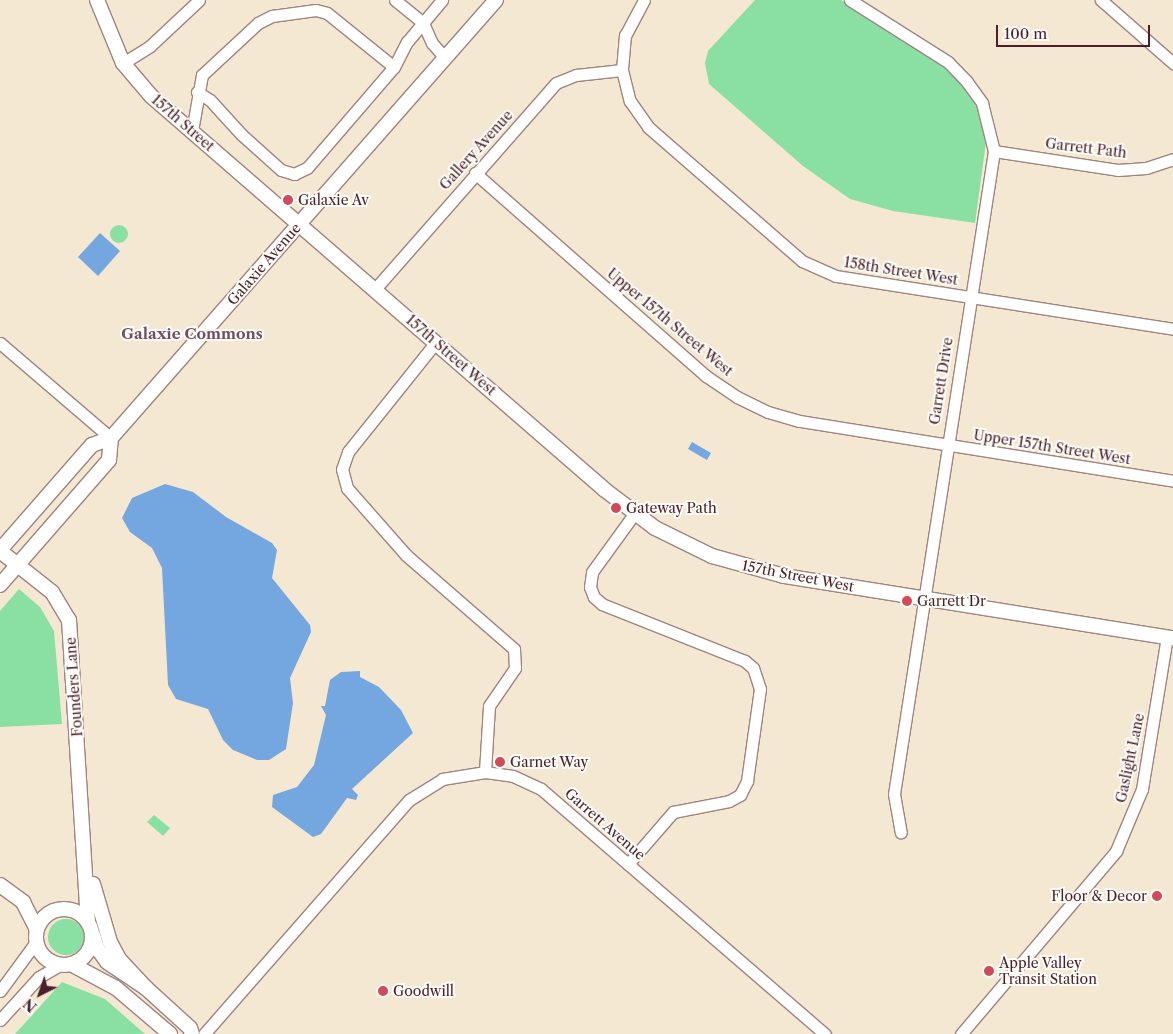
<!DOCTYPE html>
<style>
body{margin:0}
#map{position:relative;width:1173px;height:1034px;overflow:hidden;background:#f5e8d2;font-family:"Libre Caslon Text",serif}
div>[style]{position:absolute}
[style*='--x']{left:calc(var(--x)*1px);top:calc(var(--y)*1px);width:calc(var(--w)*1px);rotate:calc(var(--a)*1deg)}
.green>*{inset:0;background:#8ae0a3}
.round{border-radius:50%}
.water>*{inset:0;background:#74a7e0}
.roads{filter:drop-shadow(1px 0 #a0847e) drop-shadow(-1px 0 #a0847e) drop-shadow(0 1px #a0847e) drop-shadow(0 -1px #a0847e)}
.minor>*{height:11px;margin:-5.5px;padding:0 5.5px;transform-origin:5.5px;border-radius:5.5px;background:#fff}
.tertiary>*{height:14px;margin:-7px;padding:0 7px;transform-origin:7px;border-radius:7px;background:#fff}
.tertiary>.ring{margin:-7px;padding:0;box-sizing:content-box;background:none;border:14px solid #fff;border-radius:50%}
.dots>*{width:14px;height:14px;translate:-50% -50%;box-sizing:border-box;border:2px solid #fdfcf7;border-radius:50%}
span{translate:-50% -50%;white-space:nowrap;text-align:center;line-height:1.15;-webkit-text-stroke:4px #fdfcf7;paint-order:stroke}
.street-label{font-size:14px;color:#4a1f2b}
.poi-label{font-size:14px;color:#4a1f2b}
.left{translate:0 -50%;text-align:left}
.right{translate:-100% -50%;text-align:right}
.neighbourhood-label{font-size:15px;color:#724c64;font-weight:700}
.north{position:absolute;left:15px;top:969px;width:50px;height:50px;-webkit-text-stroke:4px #fdfcf7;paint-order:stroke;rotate:221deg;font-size:14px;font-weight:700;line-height:20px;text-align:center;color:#4a1f2b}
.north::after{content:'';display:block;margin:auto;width:18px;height:22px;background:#4a1f2b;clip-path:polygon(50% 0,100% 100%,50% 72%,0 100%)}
.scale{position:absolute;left:996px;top:25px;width:154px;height:22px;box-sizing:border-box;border:2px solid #4a1f2b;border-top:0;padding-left:6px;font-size:15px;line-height:18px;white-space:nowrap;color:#4a1f2b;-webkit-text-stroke:4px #fdfcf7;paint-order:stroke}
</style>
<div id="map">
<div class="green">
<i style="clip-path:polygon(755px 0,841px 0,940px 63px,962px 84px,979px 111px,986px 142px,975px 223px,893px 211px,850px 199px,803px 166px,709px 84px,705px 63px,708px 51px)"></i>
<i class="round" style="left:110px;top:225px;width:18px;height:18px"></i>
<i style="clip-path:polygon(19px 589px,40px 607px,54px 631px,62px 724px,0 727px,0 611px)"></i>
<i style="clip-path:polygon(154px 815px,170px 828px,163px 836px,147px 822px)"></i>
<i class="round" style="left:48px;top:919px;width:36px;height:36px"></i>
<i style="clip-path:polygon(62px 982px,105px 999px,145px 1034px,15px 1034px)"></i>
</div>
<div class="water">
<i style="clip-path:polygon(100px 233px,120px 251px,98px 276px,78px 257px)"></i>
<i style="clip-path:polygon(692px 442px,711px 453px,707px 460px,688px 449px)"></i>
<i style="clip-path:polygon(165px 484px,193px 492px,226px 517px,272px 543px,277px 550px,272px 578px,310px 625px,311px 632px,290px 678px,293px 703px,286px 749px,269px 760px,257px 760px,233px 750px,223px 740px,208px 709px,176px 699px,168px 685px,162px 568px,152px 548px,130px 532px,122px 518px,132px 498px)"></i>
<i style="clip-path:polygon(360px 671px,360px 677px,379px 687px,401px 710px,413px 733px,352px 789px,358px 795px,356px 800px,347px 798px,321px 834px,313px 837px,272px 807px,273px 795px,297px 787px,314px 765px,326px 715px,321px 706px,325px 706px,330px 680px,341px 672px)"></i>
</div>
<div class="roads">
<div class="minor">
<i style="--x:395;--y:0;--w:36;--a:39"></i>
<i style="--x:423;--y:23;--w:22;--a:66"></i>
<i style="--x:432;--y:43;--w:20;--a:49"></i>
<i style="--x:644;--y:0;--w:40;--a:118"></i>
<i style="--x:625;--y:35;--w:35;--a:95"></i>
<i style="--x:622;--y:70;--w:32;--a:76"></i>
<i style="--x:630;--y:101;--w:32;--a:55"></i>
<i style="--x:648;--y:127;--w:204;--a:41"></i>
<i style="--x:802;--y:261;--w:37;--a:24"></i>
<i style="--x:836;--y:276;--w:341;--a:8.9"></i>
<i style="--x:850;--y:0;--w:116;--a:32.3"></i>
<i style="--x:948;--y:62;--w:28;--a:46"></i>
<i style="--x:967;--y:82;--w:26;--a:54"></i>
<i style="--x:982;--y:103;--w:49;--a:76"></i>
<i style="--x:994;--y:151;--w:651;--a:98.84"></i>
<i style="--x:894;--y:794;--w:39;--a:80"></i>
<i style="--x:1101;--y:0;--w:96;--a:41.2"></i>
<i style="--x:123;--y:63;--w:32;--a:-32"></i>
<i style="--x:150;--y:46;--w:67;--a:-43.2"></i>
<i style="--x:197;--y:92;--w:15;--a:32"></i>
<i style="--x:210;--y:100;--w:47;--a:47.6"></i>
<i style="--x:242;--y:135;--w:52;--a:41.9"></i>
<i style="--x:281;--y:170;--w:14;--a:17"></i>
<i style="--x:294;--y:174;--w:14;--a:-25"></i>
<i style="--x:307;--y:168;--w:133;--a:-49.3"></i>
<i style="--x:394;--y:67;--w:28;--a:-63"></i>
<i style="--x:407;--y:42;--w:55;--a:-50.2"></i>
<i style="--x:192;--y:131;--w:57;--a:-79.9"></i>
<i style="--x:202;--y:75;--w:76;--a:-42.9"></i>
<i style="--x:258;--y:23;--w:16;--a:-27"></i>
<i style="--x:272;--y:16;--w:44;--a:-7.8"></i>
<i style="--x:316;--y:10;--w:11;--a:15"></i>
<i style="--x:327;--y:13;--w:86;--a:38.9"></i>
<i style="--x:994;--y:151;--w:125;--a:8.7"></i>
<i style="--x:1118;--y:170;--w:28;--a:-4"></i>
<i style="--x:1146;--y:168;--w:28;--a:-18"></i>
<i style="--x:475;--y:173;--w:308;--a:41.3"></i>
<i style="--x:706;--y:376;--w:37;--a:34"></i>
<i style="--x:737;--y:397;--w:34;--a:26"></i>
<i style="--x:768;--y:412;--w:33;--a:16"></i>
<i style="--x:800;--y:421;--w:378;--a:9.1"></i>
<i style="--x:375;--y:289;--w:274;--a:-48.7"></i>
<i style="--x:556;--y:83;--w:22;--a:-22"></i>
<i style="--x:576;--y:75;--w:46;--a:-6.2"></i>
<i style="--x:436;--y:342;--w:141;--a:128.7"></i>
<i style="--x:348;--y:452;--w:18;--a:109"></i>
<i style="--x:342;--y:469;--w:20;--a:75"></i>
<i style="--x:347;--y:488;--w:89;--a:48.6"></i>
<i style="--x:406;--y:555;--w:143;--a:41"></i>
<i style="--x:514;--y:649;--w:19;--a:87"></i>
<i style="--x:515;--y:668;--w:46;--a:124.4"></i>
<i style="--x:489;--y:706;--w:66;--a:93.5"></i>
<i style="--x:0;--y:343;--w:146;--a:40.6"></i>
<i style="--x:628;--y:864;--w:69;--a:-49.1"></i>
<i style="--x:673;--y:812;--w:57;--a:-11.1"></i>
<i style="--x:729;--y:801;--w:13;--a:-29"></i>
<i style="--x:740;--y:795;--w:16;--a:-63"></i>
<i style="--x:747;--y:781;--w:93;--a:-82"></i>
<i style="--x:760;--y:689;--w:22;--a:-108"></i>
<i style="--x:753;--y:668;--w:11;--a:-139"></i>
<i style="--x:745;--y:661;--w:154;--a:-158.3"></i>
<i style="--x:602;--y:604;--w:11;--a:-139"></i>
<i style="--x:594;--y:597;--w:11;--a:-112"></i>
<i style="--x:590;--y:587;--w:15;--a:-82"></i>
<i style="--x:592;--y:572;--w:72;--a:-54.1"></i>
<i style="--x:0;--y:991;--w:61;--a:-53.7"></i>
<i style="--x:0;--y:1020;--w:58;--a:-47.8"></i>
<i style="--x:39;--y:977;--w:24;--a:-30"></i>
<i style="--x:204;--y:1034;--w:311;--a:-48.8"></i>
<i style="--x:409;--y:800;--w:39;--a:-32"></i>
<i style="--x:442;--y:779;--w:44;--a:-9.2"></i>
<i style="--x:485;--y:772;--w:28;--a:8"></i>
<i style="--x:513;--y:776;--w:31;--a:25"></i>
<i style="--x:541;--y:789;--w:375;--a:40.8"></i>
<i style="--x:961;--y:1034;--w:240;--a:-49.7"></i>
<i style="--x:1116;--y:851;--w:67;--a:-67.2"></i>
<i style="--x:1142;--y:789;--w:154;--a:-80.7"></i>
</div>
<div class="tertiary">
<i style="--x:97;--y:0;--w:68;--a:67.6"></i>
<i style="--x:123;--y:63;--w:43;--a:49.7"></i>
<i style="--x:151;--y:96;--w:601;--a:40.95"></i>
<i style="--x:605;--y:490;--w:63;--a:37.2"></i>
<i style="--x:655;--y:528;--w:64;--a:26.2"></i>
<i style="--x:712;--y:556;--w:75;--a:15.5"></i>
<i style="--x:784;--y:576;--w:394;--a:9.1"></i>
<i style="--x:0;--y:550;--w:140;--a:-48.8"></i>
<i style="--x:92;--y:445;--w:20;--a:-20"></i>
<i style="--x:111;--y:438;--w:583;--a:-48.68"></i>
<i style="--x:0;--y:551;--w:66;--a:38.3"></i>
<i style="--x:52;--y:592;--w:33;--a:59"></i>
<i style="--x:69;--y:620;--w:301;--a:86.4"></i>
<i style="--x:0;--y:585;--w:166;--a:-48.9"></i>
<i style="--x:109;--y:460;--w:22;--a:-85"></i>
<i style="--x:93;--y:884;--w:60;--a:73.7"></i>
<i style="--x:110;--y:942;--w:19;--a:62"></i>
<i style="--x:119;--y:959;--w:40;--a:47"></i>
<i style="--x:0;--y:885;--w:29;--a:36"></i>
<i style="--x:23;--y:902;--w:30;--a:63"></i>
<i class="ring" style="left:36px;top:909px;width:42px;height:42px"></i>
<i style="--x:93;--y:935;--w:14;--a:73"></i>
<i style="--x:97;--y:948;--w:17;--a:54"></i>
<i style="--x:107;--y:962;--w:47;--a:33.7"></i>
<i style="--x:146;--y:988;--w:59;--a:42.3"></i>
<i style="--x:190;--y:1028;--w:6;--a:72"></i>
<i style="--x:71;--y:964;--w:51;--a:28.1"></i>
<i style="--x:116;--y:988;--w:71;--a:40.4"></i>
</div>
</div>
<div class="dots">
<i style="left:288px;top:200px;background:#d1495b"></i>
<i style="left:616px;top:508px;background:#d1495b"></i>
<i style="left:907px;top:601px;background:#d1495b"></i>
<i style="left:500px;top:762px;background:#d1495b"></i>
<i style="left:1157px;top:896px;background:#d1495b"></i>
<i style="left:989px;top:971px;background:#d1495b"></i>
<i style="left:383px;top:991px;background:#d1495b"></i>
</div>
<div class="street-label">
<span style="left:183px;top:123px;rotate:41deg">157th Street</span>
<span style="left:1086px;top:148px;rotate:7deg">Garrett Path</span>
<span style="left:476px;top:150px;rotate:-48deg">Gallery Avenue</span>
<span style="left:264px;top:264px;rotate:-49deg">Galaxie Avenue</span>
<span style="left:901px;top:271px;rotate:9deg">158th Street West</span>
<span style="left:670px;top:322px;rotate:40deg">Upper 157th Street West</span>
<span style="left:451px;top:355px;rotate:41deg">157th Street West</span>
<span style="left:941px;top:381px;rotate:-81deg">Garrett Drive</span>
<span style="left:1052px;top:447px;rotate:9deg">Upper 157th Street West</span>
<span style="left:798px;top:576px;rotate:11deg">157th Street West</span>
<span style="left:74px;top:687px;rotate:-94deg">Founders Lane</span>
<span style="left:1130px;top:758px;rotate:-78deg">Gaslight Lane</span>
<span style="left:605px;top:824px;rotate:41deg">Garrett Avenue</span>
</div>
<div class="poi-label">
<span class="left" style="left:298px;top:200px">Galaxie Av</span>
<span class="left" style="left:626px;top:508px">Gateway Path</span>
<span class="left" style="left:917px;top:601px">Garrett Dr</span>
<span class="left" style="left:510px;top:762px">Garnet Way</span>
<span class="right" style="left:1147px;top:896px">Floor &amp; Decor</span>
<span class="left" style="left:999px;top:971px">Apple Valley<br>Transit Station</span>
<span class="left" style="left:393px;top:991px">Goodwill</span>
</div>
<div class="neighbourhood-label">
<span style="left:192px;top:334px">Galaxie Commons</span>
</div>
<div class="north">N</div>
<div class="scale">100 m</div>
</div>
